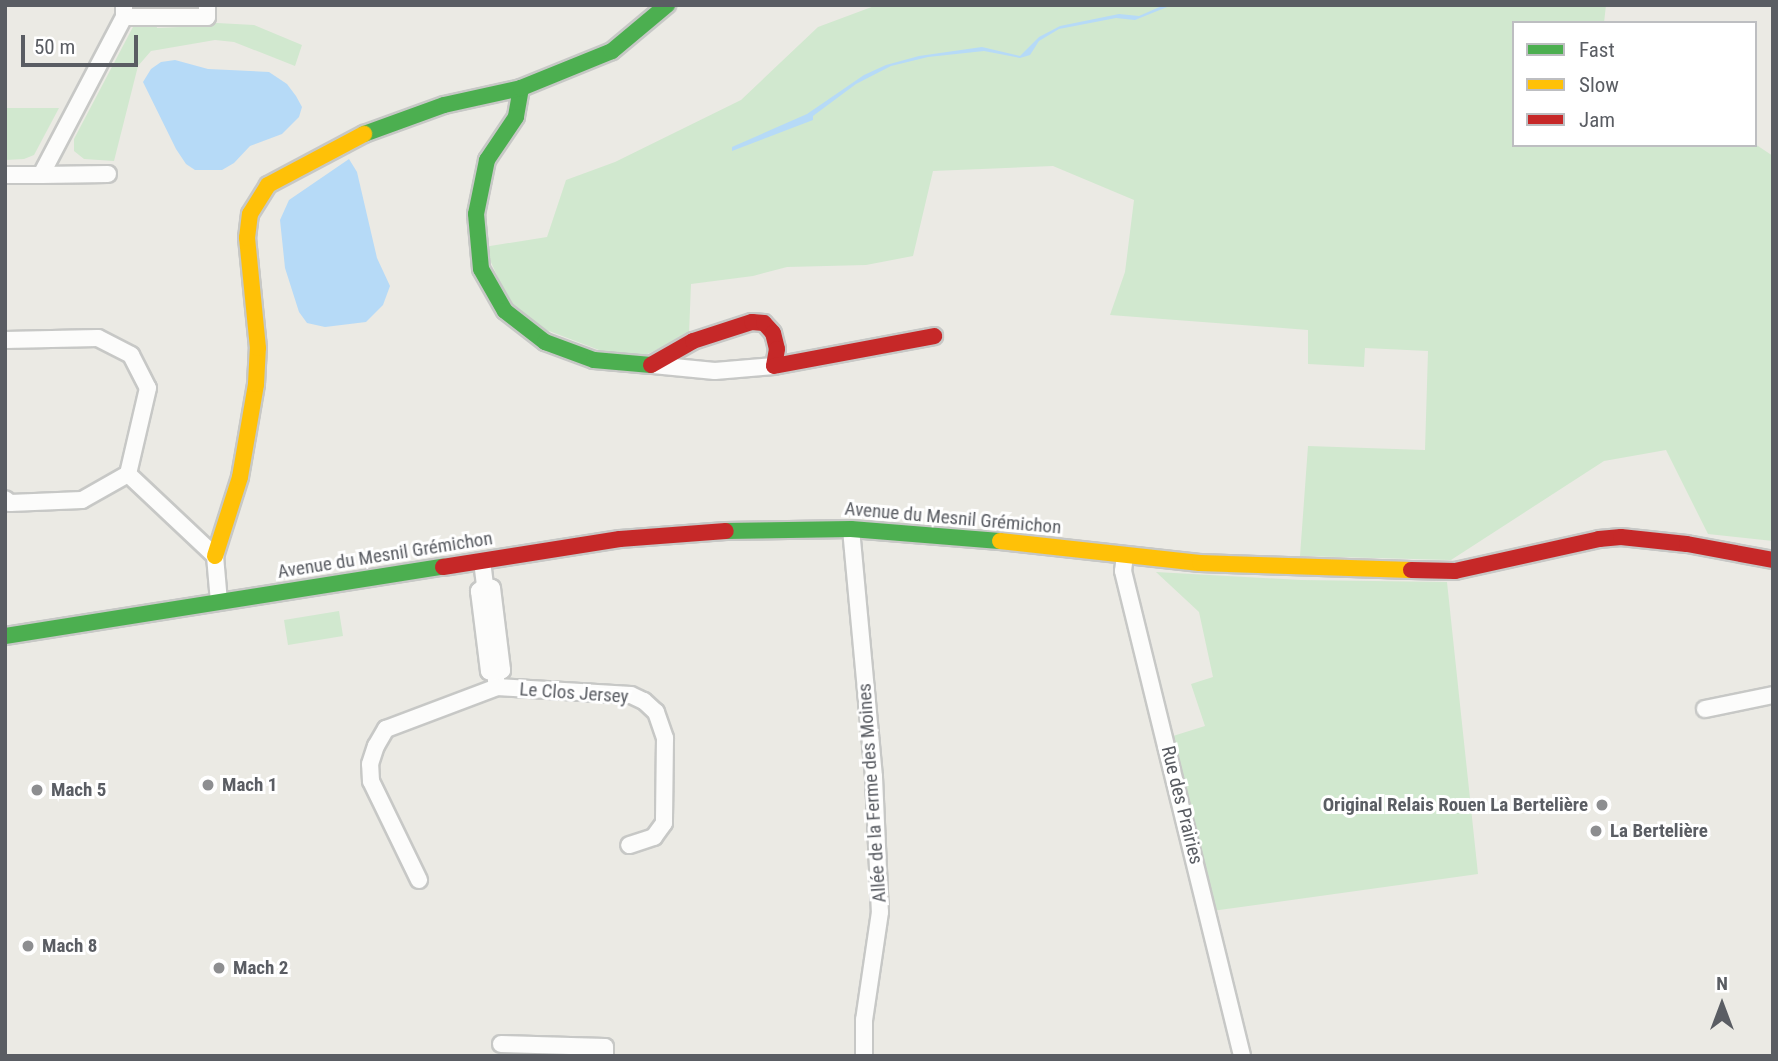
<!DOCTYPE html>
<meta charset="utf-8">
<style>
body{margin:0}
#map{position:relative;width:1778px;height:1061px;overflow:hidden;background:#ebeae4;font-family:"Roboto Condensed",sans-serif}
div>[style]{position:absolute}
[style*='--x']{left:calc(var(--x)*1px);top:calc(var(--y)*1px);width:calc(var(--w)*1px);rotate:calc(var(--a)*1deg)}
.green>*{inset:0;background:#d1e8cf}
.water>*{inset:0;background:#b6daf7}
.roads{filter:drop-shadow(2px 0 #c7c8c6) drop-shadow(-2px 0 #c7c8c6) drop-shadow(0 2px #c7c8c6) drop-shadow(0 -2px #c7c8c6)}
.street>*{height:16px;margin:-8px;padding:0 8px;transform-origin:8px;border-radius:8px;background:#fcfcfb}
.fast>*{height:16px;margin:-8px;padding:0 8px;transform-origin:8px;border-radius:8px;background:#4caf50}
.slow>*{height:16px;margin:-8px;padding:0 8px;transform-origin:8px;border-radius:8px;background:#ffc107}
.jam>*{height:16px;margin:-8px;padding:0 8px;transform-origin:8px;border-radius:8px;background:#c62828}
.dots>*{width:19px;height:19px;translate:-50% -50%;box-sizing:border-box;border:4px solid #fff;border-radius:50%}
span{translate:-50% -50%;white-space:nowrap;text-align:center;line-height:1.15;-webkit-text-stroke:6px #fff;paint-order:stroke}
.street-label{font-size:19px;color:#5a5d63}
.poi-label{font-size:19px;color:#5a5d63;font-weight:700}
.left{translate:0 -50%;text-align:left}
.right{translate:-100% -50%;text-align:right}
.frame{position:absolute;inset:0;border:7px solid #5a5d63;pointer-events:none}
.legend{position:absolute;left:1512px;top:21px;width:245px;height:126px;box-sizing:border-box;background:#fff;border:2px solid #bdbec1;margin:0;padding:9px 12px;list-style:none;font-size:21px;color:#5a5d63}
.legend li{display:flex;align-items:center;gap:14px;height:35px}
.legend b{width:35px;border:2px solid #bdbec1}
.north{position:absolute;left:1687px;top:970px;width:70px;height:70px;-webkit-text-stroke:5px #fff;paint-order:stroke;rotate:0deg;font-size:19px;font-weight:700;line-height:28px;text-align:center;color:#5a5d63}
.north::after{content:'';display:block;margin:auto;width:24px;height:32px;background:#5a5d63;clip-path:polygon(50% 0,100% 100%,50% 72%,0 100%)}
.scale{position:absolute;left:21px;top:35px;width:117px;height:32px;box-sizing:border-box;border:4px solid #5a5d63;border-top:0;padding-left:9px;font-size:21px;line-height:24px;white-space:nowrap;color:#5a5d63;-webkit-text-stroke:5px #fff;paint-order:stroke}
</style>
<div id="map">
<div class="green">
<i style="clip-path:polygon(877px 5px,1606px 5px,1604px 23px,1514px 23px,1514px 145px,1755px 144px,1773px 156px,1773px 541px,1708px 534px,1666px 450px,1604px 461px,1451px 560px,1300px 556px,1308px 446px,1425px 450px,1428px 351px,1365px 348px,1364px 367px,1308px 364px,1308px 330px,1110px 315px,1125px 272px,1134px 200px,1053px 166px,933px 171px,913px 256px,866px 265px,787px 267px,753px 276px,691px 284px,689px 334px,639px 358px,620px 358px,536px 326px,510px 304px,484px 247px,547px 237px,566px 180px,615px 162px,741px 100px,818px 27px)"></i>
<i style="clip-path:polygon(180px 21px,254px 25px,302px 45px,295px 66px,234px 42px,215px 40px,151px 51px,138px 66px,114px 161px,84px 159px,74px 151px,74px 139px,134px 25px,156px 23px,157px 28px,180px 27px)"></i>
<i style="clip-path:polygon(5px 108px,59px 108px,34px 155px,24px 159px,5px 160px)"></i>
<i style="clip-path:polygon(1156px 572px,1301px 580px,1447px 582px,1478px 874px,1212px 911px,1173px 736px,1205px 726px,1191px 684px,1213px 677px,1199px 612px)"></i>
<i style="clip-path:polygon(339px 611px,343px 636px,288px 645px,284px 620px)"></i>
</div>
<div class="water">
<i style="clip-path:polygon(1164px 5px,1172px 5px,1135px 20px,1116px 18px,1059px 29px,1039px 41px,1030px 55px,1020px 58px,984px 51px,928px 57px,891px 66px,856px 84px,813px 116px,813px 120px,732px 151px,732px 147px,807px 114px,864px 75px,886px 65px,919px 56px,982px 47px,1020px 56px,1039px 37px,1060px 26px,1119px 14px,1139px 16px)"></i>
<i style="clip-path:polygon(175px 60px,208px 69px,269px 72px,287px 84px,296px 96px,302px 107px,299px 117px,282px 134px,250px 146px,234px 163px,222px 170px,195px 170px,186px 164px,176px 149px,143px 82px,151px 69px,161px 62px)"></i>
<i style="clip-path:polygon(349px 159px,357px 172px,377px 258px,390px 286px,383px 305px,366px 322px,325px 327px,307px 323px,299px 312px,285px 268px,280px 220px,289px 200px)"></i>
</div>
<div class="roads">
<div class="street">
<i style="--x:124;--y:17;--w:83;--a:0"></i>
<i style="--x:207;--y:17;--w:12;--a:-90"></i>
<i style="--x:5;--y:175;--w:36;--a:0"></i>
<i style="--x:41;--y:175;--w:178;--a:-62.3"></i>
<i style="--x:124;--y:17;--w:12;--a:-90"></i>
<i style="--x:41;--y:175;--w:67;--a:-0.9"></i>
<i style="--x:5;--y:340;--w:93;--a:-1.2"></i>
<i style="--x:98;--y:338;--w:37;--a:27"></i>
<i style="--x:131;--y:355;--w:37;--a:63"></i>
<i style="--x:148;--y:388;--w:88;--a:103.1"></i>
<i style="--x:128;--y:474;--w:53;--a:150.5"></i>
<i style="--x:82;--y:500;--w:72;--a:177.6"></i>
<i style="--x:10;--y:503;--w:6;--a:-141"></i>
<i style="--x:653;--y:365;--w:62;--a:5.5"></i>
<i style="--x:715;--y:371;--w:59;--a:-4.8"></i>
<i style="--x:128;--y:474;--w:120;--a:43.3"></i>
<i style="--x:215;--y:556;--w:46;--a:85"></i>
<i style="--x:851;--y:529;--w:249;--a:84.7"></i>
<i style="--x:874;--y:777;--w:135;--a:87.5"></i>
<i style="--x:880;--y:912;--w:109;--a:98.4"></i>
<i style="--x:864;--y:1020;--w:36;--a:90"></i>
<i style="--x:1125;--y:555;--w:16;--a:97"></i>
<i style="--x:1123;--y:571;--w:499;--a:76.2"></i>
<i style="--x:482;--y:561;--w:25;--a:83"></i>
<i style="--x:485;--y:586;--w:8;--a:140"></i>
<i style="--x:479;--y:591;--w:81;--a:82.9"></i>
<i style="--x:489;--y:671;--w:8;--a:23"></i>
<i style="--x:485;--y:586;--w:7;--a:16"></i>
<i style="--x:492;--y:588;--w:83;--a:83"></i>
<i style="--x:502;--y:670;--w:7;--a:146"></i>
<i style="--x:496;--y:674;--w:7;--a:90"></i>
<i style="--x:1705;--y:709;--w:69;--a:-11.6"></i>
<i style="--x:419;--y:880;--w:110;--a:-115.9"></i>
<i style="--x:371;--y:781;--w:17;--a:-93"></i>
<i style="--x:370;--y:764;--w:19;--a:-72"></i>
<i style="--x:376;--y:746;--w:20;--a:-60"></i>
<i style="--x:386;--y:729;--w:119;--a:-20.7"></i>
<i style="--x:497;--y:687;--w:134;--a:3.4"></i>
<i style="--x:631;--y:695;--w:14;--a:25"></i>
<i style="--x:644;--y:701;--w:16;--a:43"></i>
<i style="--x:656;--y:712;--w:28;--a:71"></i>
<i style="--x:665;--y:738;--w:85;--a:90.7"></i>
<i style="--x:664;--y:823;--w:17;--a:126"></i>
<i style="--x:654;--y:837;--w:26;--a:162"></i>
<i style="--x:501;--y:1044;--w:104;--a:1.7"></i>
<i style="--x:605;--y:1047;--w:9;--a:90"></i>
</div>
<div class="fast">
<i style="--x:521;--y:88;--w:29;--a:100"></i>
<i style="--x:516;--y:117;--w:52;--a:124"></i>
<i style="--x:487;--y:160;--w:55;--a:101.5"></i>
<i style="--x:476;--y:214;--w:55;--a:84.8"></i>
<i style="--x:481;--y:269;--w:48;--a:60.3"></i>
<i style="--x:505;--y:311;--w:51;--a:37.8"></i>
<i style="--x:545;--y:342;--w:52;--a:20.2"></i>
<i style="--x:594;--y:360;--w:57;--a:5"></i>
<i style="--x:364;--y:134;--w:85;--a:-19.9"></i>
<i style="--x:444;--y:105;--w:79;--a:-12.4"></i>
<i style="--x:521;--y:88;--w:98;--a:-22.1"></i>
<i style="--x:612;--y:51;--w:72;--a:-39.9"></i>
<i style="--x:726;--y:531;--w:125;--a:-0.9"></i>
<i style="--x:851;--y:529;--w:149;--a:4.6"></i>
<i style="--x:5;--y:636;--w:443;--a:-9"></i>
</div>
<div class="slow">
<i style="--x:1000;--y:541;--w:201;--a:6.3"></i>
<i style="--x:1200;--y:563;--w:211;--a:1.9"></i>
<i style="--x:215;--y:556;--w:83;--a:-72.4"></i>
<i style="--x:240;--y:477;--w:94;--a:-80.2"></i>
<i style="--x:256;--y:384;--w:36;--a:-87"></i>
<i style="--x:258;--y:348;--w:111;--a:-95.7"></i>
<i style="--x:247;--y:238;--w:24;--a:-83"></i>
<i style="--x:250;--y:214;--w:34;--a:-58"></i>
<i style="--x:268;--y:185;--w:109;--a:-28"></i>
</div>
<div class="jam">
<i style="--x:651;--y:365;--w:48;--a:-29.7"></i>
<i style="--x:693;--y:341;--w:62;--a:-17.9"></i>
<i style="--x:752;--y:322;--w:12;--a:5"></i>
<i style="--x:764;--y:323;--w:13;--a:48"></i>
<i style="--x:773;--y:333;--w:16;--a:76"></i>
<i style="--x:777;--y:349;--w:17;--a:100"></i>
<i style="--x:774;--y:366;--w:163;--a:-10.6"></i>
<i style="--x:443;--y:567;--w:179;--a:-9"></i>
<i style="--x:620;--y:539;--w:106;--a:-4.3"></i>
<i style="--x:1411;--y:570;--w:44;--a:1.3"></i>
<i style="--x:1455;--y:571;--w:148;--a:-12.5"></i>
<i style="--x:1599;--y:539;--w:22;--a:-5"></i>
<i style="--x:1621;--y:537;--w:66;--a:6.1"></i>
<i style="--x:1687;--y:544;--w:87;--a:10.5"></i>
</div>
</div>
<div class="dots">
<i style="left:208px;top:785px;background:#8d8e90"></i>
<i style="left:37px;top:790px;background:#8d8e90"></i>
<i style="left:1602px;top:805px;background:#8d8e90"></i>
<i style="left:1596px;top:831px;background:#8d8e90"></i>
<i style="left:28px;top:946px;background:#8d8e90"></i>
<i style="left:219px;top:968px;background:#8d8e90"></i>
</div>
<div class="street-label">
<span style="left:953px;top:518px;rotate:5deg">Avenue du Mesnil Grémichon</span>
<span style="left:385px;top:555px;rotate:-9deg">Avenue du Mesnil Grémichon</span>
<span style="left:574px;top:693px;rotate:4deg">Le Clos Jersey</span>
<span style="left:872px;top:793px;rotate:-94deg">Allée de la Ferme des Moines</span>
<span style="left:1182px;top:805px;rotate:76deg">Rue des Prairies</span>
</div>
<div class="poi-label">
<span class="left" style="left:222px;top:785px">Mach 1</span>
<span class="left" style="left:51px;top:790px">Mach 5</span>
<span class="right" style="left:1588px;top:805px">Original Relais Rouen La Bertelière</span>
<span class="left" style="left:1610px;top:831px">La Bertelière</span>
<span class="left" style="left:42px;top:946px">Mach 8</span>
<span class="left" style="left:233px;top:968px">Mach 2</span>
</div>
<div class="frame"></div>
<ul class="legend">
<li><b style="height:9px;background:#4caf50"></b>Fast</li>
<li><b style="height:9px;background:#ffc107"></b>Slow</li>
<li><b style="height:9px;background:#c62828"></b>Jam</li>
</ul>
<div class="north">N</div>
<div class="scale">50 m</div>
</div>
